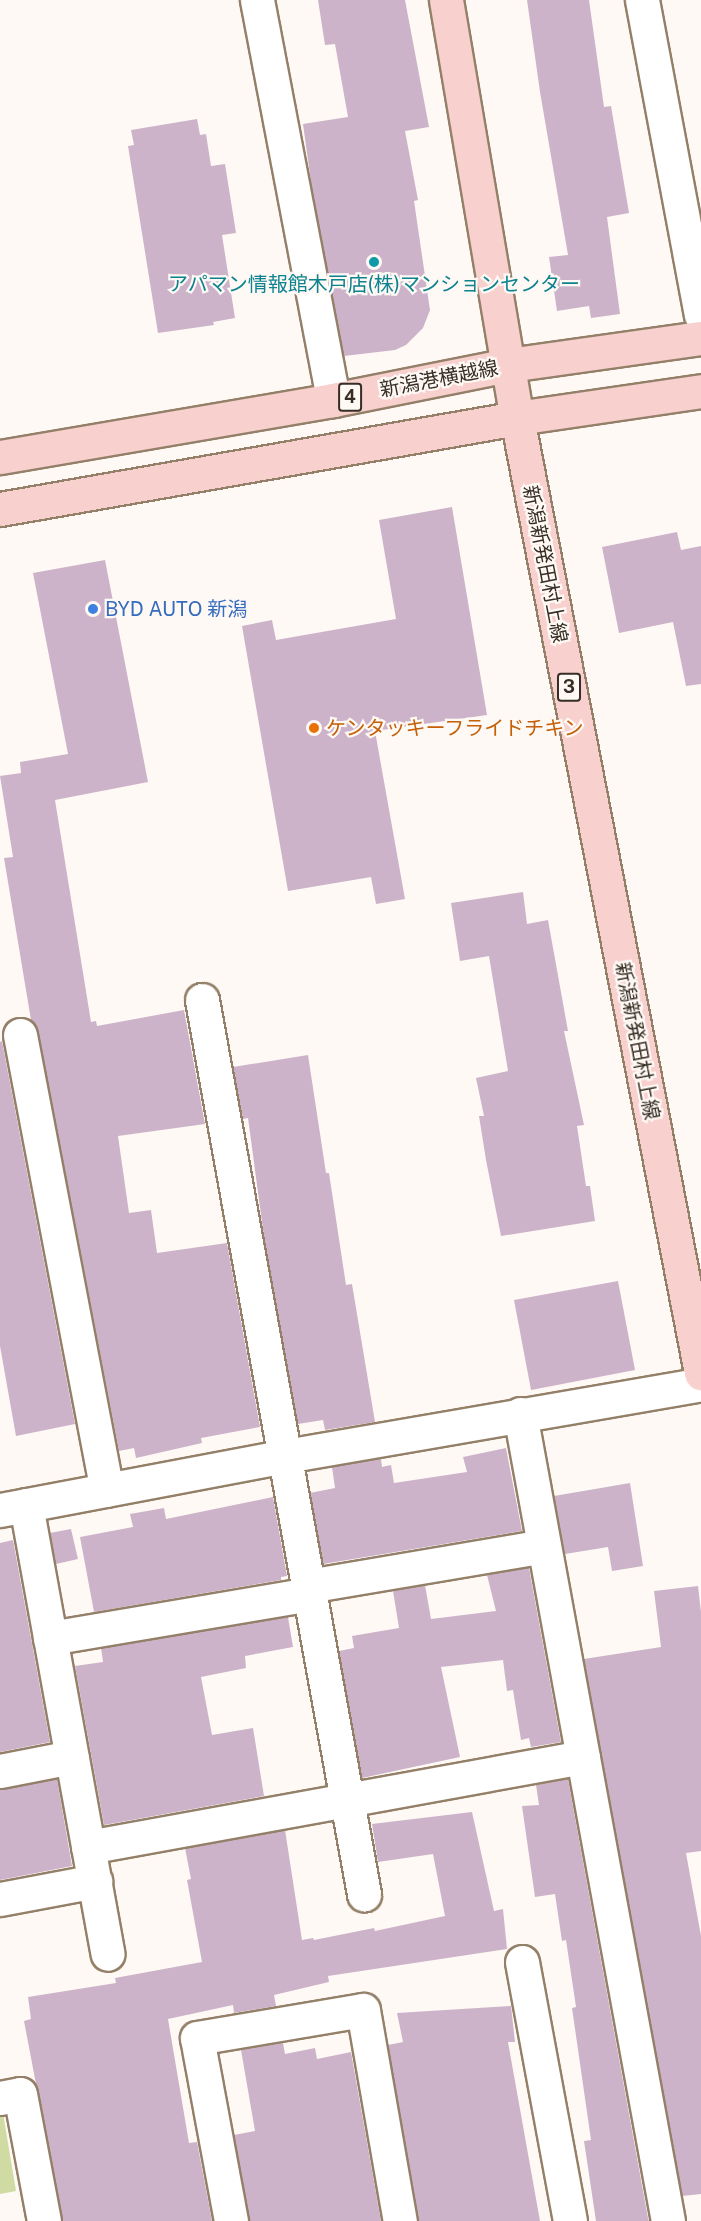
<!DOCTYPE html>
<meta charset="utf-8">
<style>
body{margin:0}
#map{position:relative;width:701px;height:2221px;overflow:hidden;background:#fef9f4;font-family:"Public Sans","Noto Sans JP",sans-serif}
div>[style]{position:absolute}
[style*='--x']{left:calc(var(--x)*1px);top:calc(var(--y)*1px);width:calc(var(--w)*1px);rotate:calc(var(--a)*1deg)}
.green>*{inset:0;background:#cfdba2}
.building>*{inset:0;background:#cdb3c9}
.roads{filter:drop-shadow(2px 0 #948069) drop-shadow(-2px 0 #948069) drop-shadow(0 2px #948069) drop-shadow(0 -2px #948069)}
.minor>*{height:33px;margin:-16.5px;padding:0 16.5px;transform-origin:16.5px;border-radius:16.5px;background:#fff}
.major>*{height:33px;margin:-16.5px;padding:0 16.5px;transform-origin:16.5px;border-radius:16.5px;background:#f8d1cf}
.dots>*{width:16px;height:16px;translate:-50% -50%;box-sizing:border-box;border:3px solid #fef9f4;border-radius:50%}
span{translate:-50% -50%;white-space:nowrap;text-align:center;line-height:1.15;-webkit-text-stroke:4.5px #fef9f4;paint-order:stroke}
.shield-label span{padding:2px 4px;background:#fef9f4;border:2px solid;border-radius:4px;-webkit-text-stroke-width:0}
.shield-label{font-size:18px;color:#362e24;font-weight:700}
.culture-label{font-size:20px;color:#0d838f}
.street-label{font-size:20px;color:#362e24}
.shop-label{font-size:20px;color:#366cbe}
.left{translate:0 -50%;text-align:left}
.food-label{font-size:20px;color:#c56008}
</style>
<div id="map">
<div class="green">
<i style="clip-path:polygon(3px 2113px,16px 2191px,0 2194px,0 2114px)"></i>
</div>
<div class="building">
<i style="clip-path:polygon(318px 0,405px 0,429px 127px,405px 131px,418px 200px,414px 201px,430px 310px,423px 328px,406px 345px,395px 350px,344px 356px,313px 197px,303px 124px,348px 117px,335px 44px,325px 45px)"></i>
<i style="clip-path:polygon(527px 0,589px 0,604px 107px,611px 106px,629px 213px,607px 217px,620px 314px,591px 318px,589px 306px,557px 311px,549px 257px,568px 255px,540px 92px)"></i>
<i style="clip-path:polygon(197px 119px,200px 135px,206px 134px,211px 166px,225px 164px,236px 233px,222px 235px,235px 318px,213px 322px,214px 325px,158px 333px,128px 146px,134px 145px,131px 130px)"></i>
<i style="clip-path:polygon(452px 507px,487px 715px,375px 731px,405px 899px,376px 904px,371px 877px,288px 891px,242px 626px,272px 620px,276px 640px,396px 619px,379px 520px)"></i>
<i style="clip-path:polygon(677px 532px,681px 550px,701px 546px,701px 684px,686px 686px,673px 622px,619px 633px,602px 547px)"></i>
<i style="clip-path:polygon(105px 560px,148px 782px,55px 800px,91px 1022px,96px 1021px,97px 1026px,184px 1010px,205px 1124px,118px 1136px,129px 1213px,151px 1210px,157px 1253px,227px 1243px,260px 1427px,201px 1438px,202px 1443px,136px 1458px,134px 1448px,119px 1451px,38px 1031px,31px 1020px,4px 858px,13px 857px,0 776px,21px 773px,20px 762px,68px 754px,33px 573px)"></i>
<i style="clip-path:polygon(523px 892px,527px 924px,548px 920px,568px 1031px,564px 1031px,584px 1125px,577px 1126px,586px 1186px,590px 1186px,595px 1221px,501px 1236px,486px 1160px,479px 1116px,484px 1116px,476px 1078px,508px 1071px,489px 956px,460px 961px,451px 903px)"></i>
<i style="clip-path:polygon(2px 1041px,75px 1424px,16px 1436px,0 1346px,0 1042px)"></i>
<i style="clip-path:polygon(308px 1055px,326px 1173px,329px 1173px,346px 1285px,352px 1284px,375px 1422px,325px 1430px,323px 1420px,298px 1424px,297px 1420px,264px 1237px,248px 1118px,243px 1119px,233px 1067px)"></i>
<i style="clip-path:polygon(618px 1281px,635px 1370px,531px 1390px,514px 1300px)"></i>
<i style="clip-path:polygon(506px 1448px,522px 1531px,323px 1564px,310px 1493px,335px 1488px,332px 1467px,381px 1459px,382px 1467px,391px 1465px,394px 1483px,467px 1472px,463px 1457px)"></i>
<i style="clip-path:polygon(630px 1483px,643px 1566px,612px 1571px,608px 1547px,565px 1554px,554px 1496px)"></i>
<i style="clip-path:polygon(273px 1497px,287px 1576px,281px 1577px,281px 1580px,94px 1612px,80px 1537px,133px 1527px,130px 1514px,164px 1508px,166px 1519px)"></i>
<i style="clip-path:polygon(71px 1529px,78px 1559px,56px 1564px,50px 1533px)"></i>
<i style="clip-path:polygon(13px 1540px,50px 1742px,0 1752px,0 1543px)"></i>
<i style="clip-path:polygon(529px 1568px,561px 1742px,531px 1747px,529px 1738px,521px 1740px,513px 1690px,507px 1691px,503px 1660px,441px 1667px,460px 1757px,362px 1778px,339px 1651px,354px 1648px,352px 1636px,399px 1628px,393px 1591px,425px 1585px,431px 1619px,496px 1611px,487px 1575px)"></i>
<i style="clip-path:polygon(698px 1586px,701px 1612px,701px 1851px,686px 1853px,701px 1936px,701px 2194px,682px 2196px,584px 1659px,661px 1647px,654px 1591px)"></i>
<i style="clip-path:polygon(288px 1617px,293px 1647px,245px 1656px,246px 1668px,201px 1677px,212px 1735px,253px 1728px,264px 1796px,104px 1825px,75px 1666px,103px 1662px,101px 1648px)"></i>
<i style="clip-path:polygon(57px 1779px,72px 1866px,0 1880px,0 1789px)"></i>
<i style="clip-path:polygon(568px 1779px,648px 2218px,649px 2221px,596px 2221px,584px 2141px,591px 2140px,572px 2008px,576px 2007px,566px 1940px,562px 1941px,555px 1894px,535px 1897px,522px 1806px,539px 1805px,536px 1785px)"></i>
<i style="clip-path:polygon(472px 1812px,494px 1911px,503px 1909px,507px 1949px,328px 1976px,329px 1982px,274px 1995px,276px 2006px,234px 2013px,233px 2005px,168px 2019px,189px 2143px,197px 2142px,212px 2221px,62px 2221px,24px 2021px,31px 2019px,28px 1997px,116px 1983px,115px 1978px,202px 1962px,187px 1880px,191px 1879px,185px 1848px,285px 1830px,302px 1940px,313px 1938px,314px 1940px,374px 1928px,375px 1931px,445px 1916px,433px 1854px,378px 1862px,372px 1824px)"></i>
<i style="clip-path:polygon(511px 2006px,515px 2042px,508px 2042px,540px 2221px,418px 2221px,388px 2045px,403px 2042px,397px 2013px)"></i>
<i style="clip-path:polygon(283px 2043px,285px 2054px,315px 2048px,317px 2059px,351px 2052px,381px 2221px,249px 2221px,234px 2135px,255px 2131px,241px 2050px)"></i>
</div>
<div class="roads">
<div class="minor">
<i style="--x:257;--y:0;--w:407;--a:79.2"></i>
<i style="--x:642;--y:0;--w:320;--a:79.4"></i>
<i style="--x:202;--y:1000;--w:909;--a:79.73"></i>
<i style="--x:20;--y:1035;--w:463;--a:79.2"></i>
<i style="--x:520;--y:1414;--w:820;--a:79.61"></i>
<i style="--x:26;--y:1505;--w:456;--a:79.7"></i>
<i style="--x:0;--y:1510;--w:291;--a:-10.7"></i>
<i style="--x:286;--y:1456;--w:421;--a:-9.8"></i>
<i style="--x:308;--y:1586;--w:239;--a:-9.6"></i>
<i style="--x:50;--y:1638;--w:263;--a:-9.6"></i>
<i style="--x:0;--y:1771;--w:73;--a:-11"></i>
<i style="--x:88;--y:1847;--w:503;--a:-10.3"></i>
<i style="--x:0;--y:1899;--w:97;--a:-10.7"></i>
<i style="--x:522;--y:1962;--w:263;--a:79.5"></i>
<i style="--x:0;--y:2098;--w:20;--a:-11"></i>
<i style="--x:20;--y:2094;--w:129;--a:79.3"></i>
<i style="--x:231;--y:2221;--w:186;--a:-100.5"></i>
<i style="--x:197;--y:2038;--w:168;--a:-9.6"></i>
<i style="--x:363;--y:2010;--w:214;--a:80.1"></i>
</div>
<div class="major">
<i style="--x:446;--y:0;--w:424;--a:80.4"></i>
<i style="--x:517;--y:418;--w:973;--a:79.09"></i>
<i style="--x:0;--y:457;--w:338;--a:-9.7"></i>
<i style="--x:333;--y:400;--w:178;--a:-11.3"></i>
<i style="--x:508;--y:365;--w:195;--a:-8"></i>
<i style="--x:0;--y:509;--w:525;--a:-9.98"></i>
<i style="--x:517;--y:418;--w:186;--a:-8.3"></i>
</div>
</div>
<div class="dots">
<i style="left:374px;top:262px;background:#0f9aa8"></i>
<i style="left:93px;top:609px;background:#3f7fe0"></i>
<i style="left:314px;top:728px;background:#e8710a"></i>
</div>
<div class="shield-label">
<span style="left:350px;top:397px">4</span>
<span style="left:569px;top:687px">3</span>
</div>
<div class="culture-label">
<span style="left:374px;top:284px">アパマン情報館木戸店(株)マンションセンター</span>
</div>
<div class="street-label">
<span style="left:439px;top:379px;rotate:-11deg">新潟港横越線</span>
<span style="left:545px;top:564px;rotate:79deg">新潟新発田村上線</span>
<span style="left:637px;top:1041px;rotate:79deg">新潟新発田村上線</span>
</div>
<div class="shop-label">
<span class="left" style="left:105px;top:609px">BYD AUTO 新潟</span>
</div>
<div class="food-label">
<span class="left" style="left:326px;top:728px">ケンタッキーフライドチキン</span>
</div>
</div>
